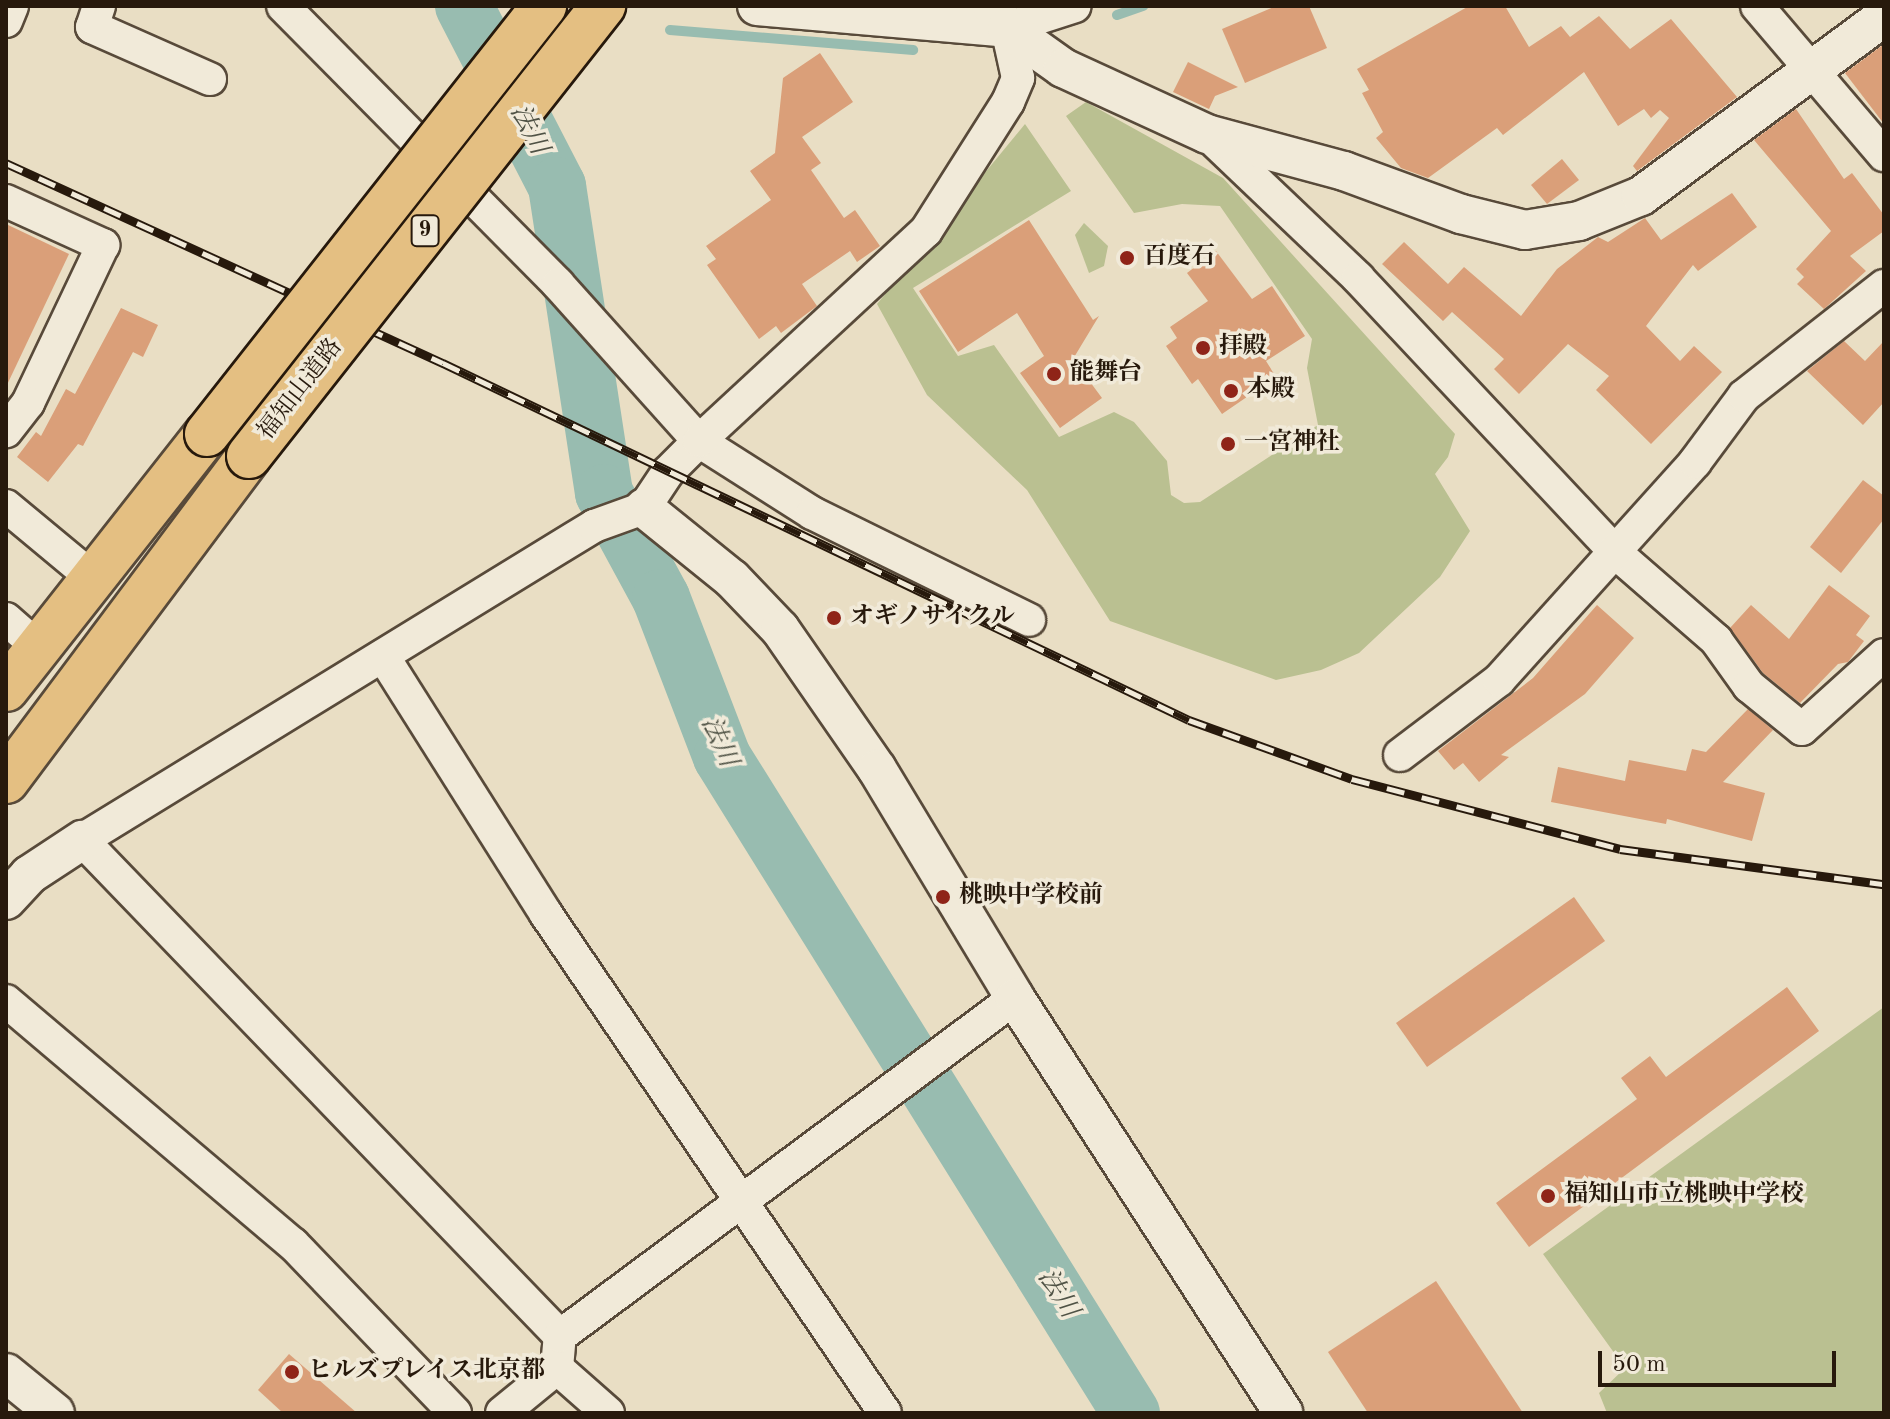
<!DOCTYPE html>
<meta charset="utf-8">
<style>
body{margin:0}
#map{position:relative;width:1890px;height:1419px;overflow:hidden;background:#e9dec4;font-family:"Old Standard TT","Noto Serif JP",serif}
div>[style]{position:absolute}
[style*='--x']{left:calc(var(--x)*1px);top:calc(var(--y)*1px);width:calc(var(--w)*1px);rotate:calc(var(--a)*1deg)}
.green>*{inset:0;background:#bac091}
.stream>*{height:10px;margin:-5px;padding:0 5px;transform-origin:5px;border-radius:5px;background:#98bcb0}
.river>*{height:58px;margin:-29px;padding:0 29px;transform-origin:29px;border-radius:29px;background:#98bcb0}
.building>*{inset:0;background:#da9f79}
.roads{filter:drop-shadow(2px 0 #584a3a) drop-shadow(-2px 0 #584a3a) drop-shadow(0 2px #584a3a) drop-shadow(0 -2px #584a3a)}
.minor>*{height:32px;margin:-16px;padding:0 16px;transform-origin:16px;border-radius:16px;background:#f1ead9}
.tertiary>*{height:38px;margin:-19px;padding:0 19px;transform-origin:19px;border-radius:19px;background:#f1ead9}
.trunk>*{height:44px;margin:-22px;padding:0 22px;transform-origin:22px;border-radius:22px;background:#e4bf82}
.rail>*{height:9px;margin-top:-4.5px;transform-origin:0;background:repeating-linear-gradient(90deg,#f1ead9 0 18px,#27190c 0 36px);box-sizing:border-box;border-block:2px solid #27190c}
.bridges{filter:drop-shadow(2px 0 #27190c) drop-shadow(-2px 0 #27190c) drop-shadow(0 2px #27190c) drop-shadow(0 -2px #27190c)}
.trunk-bridge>*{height:44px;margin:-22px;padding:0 22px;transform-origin:22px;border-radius:22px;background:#e4bf82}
.dots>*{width:22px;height:22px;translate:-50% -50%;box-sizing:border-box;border:4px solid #f1ead9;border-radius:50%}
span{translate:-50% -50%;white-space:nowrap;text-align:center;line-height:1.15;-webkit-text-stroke:7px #f1ead9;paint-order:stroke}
.shield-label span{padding:2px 6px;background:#f1ead9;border:2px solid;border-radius:6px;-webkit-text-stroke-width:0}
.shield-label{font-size:22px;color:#27190c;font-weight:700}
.poi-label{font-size:24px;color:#27190c;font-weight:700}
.left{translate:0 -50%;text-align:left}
.street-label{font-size:24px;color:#27190c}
.water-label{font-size:26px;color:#4f5245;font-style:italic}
.frame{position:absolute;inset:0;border:8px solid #27190c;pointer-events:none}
.scale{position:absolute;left:1598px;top:1351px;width:238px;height:36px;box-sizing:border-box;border:4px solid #27190c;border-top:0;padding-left:10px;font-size:24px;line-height:28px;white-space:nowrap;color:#27190c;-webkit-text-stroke:6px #f1ead9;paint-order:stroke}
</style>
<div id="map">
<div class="green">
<i style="clip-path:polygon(1086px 102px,1223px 178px,1455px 434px,1448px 457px,1435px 474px,1470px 531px,1440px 577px,1359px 653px,1321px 670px,1276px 680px,1110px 621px,1027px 490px,927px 395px,877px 304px,1025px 124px,1071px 191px,913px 288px,958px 356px,994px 345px,1059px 437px,1114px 412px,1134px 422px,1167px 461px,1171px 495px,1184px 503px,1200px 502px,1318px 425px,1307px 368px,1312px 339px,1220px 206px,1182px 204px,1134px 213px,1066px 116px)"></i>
<i style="clip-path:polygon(1084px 223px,1108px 246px,1104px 266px,1089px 273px,1075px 235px)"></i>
<i style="clip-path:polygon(1884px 1007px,1884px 1413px,1607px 1413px,1599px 1393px,1625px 1368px,1543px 1254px)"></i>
</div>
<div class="stream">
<i style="--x:467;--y:15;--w:10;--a:-17"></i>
<i style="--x:1117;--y:15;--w:28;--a:-19"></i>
<i style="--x:670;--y:30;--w:244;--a:4.7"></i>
</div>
<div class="river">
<i style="--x:464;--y:6;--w:203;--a:62.7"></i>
<i style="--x:557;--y:186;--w:311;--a:81.3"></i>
<i style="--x:604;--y:493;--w:119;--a:61.5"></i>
<i style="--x:661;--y:598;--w:170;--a:69"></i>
<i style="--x:722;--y:757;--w:773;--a:58.06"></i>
</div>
<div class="building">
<i style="clip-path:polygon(1276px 6px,1309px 6px,1327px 48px,1245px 83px,1222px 29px)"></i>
<i style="clip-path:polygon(1469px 6px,1505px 6px,1529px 47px,1561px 26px,1570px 37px,1599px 16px,1630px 49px,1671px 19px,1737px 97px,1637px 171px,1633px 166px,1669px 118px,1660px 110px,1651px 118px,1644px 109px,1618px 126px,1584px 72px,1503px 135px,1497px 128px,1428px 178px,1401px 168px,1376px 138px,1383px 132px,1362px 93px,1369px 90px,1357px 69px)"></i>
<i style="clip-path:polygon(1884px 44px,1884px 124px,1845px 73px)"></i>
<i style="clip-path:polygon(820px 53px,853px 102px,802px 137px,821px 163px,811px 170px,844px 218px,855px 210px,880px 246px,857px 262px,850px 251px,802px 284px,817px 306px,781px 333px,776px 326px,759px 339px,707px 265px,716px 259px,706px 246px,771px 200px,750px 171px,775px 153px,783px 78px)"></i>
<i style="clip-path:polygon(1188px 62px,1238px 87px,1215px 96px,1209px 109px,1173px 92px)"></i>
<i style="clip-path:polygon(1796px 109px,1844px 179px,1852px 173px,1884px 215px,1884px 231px,1850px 256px,1866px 271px,1824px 309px,1797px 284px,1804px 277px,1796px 269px,1831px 231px,1754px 140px)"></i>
<i style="clip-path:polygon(1562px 159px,1579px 180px,1547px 204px,1531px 185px)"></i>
<i style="clip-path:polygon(1732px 193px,1757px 227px,1698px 271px,1693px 265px,1646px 326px,1680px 361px,1694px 346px,1722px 372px,1651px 444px,1596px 390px,1609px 376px,1568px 344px,1519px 394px,1494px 369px,1504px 359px,1452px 312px,1443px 321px,1382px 264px,1404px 242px,1448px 284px,1464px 267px,1521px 316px,1557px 269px,1598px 237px,1608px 242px,1645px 218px,1661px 240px)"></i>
<i style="clip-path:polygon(1029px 220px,1093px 320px,1099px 316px,1073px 359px,1102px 398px,1060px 428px,1020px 373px,1044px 356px,1017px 313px,958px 352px,919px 291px)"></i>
<i style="clip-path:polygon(6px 224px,69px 254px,6px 387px)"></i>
<i style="clip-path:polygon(1216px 251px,1252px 299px,1272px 286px,1305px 336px,1266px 361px,1276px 377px,1222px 414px,1198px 379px,1192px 384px,1166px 346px,1177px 338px,1170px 327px,1208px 301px,1187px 273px)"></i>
<i style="clip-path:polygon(121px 308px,158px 325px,143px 357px,133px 352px,83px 446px,78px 444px,48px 482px,17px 457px,36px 432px,41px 436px,66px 389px,75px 394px)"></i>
<i style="clip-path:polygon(1844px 341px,1865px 361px,1884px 341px,1884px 402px,1863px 425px,1807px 371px)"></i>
<i style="clip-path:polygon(1863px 480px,1884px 496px,1884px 519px,1841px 573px,1810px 547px)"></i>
<i style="clip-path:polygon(1829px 585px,1870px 616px,1856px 635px,1864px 641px,1848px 662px,1838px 664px,1800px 703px,1763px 673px,1730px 628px,1751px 605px,1789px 639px)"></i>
<i style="clip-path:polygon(1597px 605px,1634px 638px,1585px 694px,1501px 755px,1509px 757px,1479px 782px,1463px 763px,1454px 770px,1438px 751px,1533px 678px)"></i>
<i style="clip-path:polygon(1748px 709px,1773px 730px,1723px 782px,1765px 793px,1752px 841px,1667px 819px,1666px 824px,1551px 802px,1558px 767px,1625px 781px,1629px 760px,1686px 771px,1692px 749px,1706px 752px)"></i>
<i style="clip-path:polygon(1574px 897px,1605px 941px,1427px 1067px,1396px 1023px)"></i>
<i style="clip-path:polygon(1787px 987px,1819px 1031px,1529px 1247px,1496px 1203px,1637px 1099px,1621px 1078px,1650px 1056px,1666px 1077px)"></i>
<i style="clip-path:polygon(1436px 1281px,1523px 1413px,1368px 1413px,1328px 1352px)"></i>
<i style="clip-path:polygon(289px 1354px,357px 1413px,283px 1413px,258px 1390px)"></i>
</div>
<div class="roads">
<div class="minor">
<i style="--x:99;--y:6;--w:22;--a:108"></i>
<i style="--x:92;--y:27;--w:129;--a:23.8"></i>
<i style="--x:283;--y:6;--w:391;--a:45.3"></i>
<i style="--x:558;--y:284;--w:211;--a:48.1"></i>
<i style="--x:699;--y:441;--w:134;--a:32.5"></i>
<i style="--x:812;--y:513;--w:242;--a:26.2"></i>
<i style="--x:1757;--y:6;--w:196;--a:49.6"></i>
<i style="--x:6;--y:21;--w:16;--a:-68"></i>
<i style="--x:1207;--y:134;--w:209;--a:43.6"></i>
<i style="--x:1358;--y:278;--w:377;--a:46.8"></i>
<i style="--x:1616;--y:553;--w:133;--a:41"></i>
<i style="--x:1716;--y:640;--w:57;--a:54.3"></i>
<i style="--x:1749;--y:686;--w:68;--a:39.1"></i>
<i style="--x:1802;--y:729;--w:110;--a:-42.1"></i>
<i style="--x:6;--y:201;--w:107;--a:24.4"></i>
<i style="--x:103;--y:245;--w:175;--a:115.4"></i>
<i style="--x:28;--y:403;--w:36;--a:128"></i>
<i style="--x:6;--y:506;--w:114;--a:39.7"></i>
<i style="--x:6;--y:619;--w:44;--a:41.3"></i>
<i style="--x:383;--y:656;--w:305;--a:57.7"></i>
<i style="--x:546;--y:914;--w:603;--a:55.81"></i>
<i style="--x:1400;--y:755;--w:124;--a:-37.1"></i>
<i style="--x:1499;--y:680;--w:293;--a:-48"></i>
<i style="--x:1695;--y:462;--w:82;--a:-53.4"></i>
<i style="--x:1744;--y:396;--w:178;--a:-38.2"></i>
<i style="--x:6;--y:1001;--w:376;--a:40.3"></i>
<i style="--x:293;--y:1244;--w:234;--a:46.2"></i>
<i style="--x:560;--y:1336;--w:689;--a:-133.94"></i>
<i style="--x:82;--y:840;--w:601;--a:-31.52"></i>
<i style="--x:594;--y:526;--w:53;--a:-19.8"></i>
<i style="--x:644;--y:508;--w:43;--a:-56.3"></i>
<i style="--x:668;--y:472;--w:44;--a:-45"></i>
<i style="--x:699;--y:441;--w:309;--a:-42.8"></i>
<i style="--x:926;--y:231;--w:153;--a:-57.6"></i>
<i style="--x:1008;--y:102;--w:26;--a:-67"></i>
<i style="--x:1018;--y:78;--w:51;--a:-102.4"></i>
<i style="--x:1007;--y:28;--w:71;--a:-17.9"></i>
<i style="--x:502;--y:1413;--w:71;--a:-39.3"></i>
<i style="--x:608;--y:1413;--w:68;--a:-138.6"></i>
<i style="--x:557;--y:1368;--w:32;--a:-85"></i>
<i style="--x:560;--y:1336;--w:567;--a:-36.61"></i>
</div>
<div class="tertiary">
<i style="--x:757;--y:6;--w:251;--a:5"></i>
<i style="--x:992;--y:6;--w:27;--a:56"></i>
<i style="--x:1007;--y:28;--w:69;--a:35.5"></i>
<i style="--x:1063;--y:68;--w:158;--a:24.6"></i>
<i style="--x:1207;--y:134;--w:142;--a:15.1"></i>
<i style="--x:1344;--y:171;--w:125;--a:20.2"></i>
<i style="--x:1461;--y:214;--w:66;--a:14"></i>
<i style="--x:1525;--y:230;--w:55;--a:-9.5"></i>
<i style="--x:1579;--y:221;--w:67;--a:-22"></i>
<i style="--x:1641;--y:196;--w:302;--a:-36.4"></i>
<i style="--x:644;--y:508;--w:113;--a:38.9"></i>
<i style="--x:732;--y:579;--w:69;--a:46.2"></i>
<i style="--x:780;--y:629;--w:170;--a:55.3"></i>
<i style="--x:877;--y:769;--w:267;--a:58.9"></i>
<i style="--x:1015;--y:998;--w:494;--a:57.1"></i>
<i style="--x:6;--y:900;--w:34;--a:-47"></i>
<i style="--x:29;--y:875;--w:64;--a:-33.4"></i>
<i style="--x:6;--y:1373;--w:63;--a:39.2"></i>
</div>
<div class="trunk">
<i style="--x:6;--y:689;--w:325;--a:-51.8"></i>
<i style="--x:6;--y:781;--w:406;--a:-53.2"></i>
</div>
</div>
<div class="rail">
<i style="--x:6;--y:163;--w:481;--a:24.6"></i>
<i style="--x:443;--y:363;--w:827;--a:25.57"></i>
<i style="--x:1189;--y:720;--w:173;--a:19.9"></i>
<i style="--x:1352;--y:779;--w:277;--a:14.6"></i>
<i style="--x:1620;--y:849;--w:266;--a:7.6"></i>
</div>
<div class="bridges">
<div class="trunk-bridge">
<i style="--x:207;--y:434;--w:545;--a:-51.78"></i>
<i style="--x:249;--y:456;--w:573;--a:-51.81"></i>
</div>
</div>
<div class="dots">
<i style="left:1127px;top:258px;background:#8f2418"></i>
<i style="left:1203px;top:348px;background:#8f2418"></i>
<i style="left:1054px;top:374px;background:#8f2418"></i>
<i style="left:1231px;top:391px;background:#8f2418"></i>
<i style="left:1228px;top:444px;background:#8f2418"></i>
<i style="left:834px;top:618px;background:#8f2418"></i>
<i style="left:943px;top:897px;background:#8f2418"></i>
<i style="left:1548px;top:1196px;background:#8f2418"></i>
<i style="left:292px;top:1372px;background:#8f2418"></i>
</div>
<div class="shield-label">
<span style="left:425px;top:231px">9</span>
</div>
<div class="poi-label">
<span class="left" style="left:1143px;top:258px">百度石</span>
<span class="left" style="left:1219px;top:348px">拝殿</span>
<span class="left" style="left:1070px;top:374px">能舞台</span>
<span class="left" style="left:1247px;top:391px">本殿</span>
<span class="left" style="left:1244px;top:444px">一宮神社</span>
<span class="left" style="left:850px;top:618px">オギノサイクル</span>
<span class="left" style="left:959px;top:897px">桃映中学校前</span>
<span class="left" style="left:1564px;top:1196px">福知山市立桃映中学校</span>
<span class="left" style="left:308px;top:1372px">ヒルズプレイス北京都</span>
</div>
<div class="street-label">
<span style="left:301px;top:390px;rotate:-52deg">福知山道路</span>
</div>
<div class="water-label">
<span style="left:528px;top:130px;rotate:63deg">法川</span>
<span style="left:718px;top:742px;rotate:66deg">法川</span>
<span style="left:1057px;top:1294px;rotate:58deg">法川</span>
</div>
<div class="frame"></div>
<div class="scale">50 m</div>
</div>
